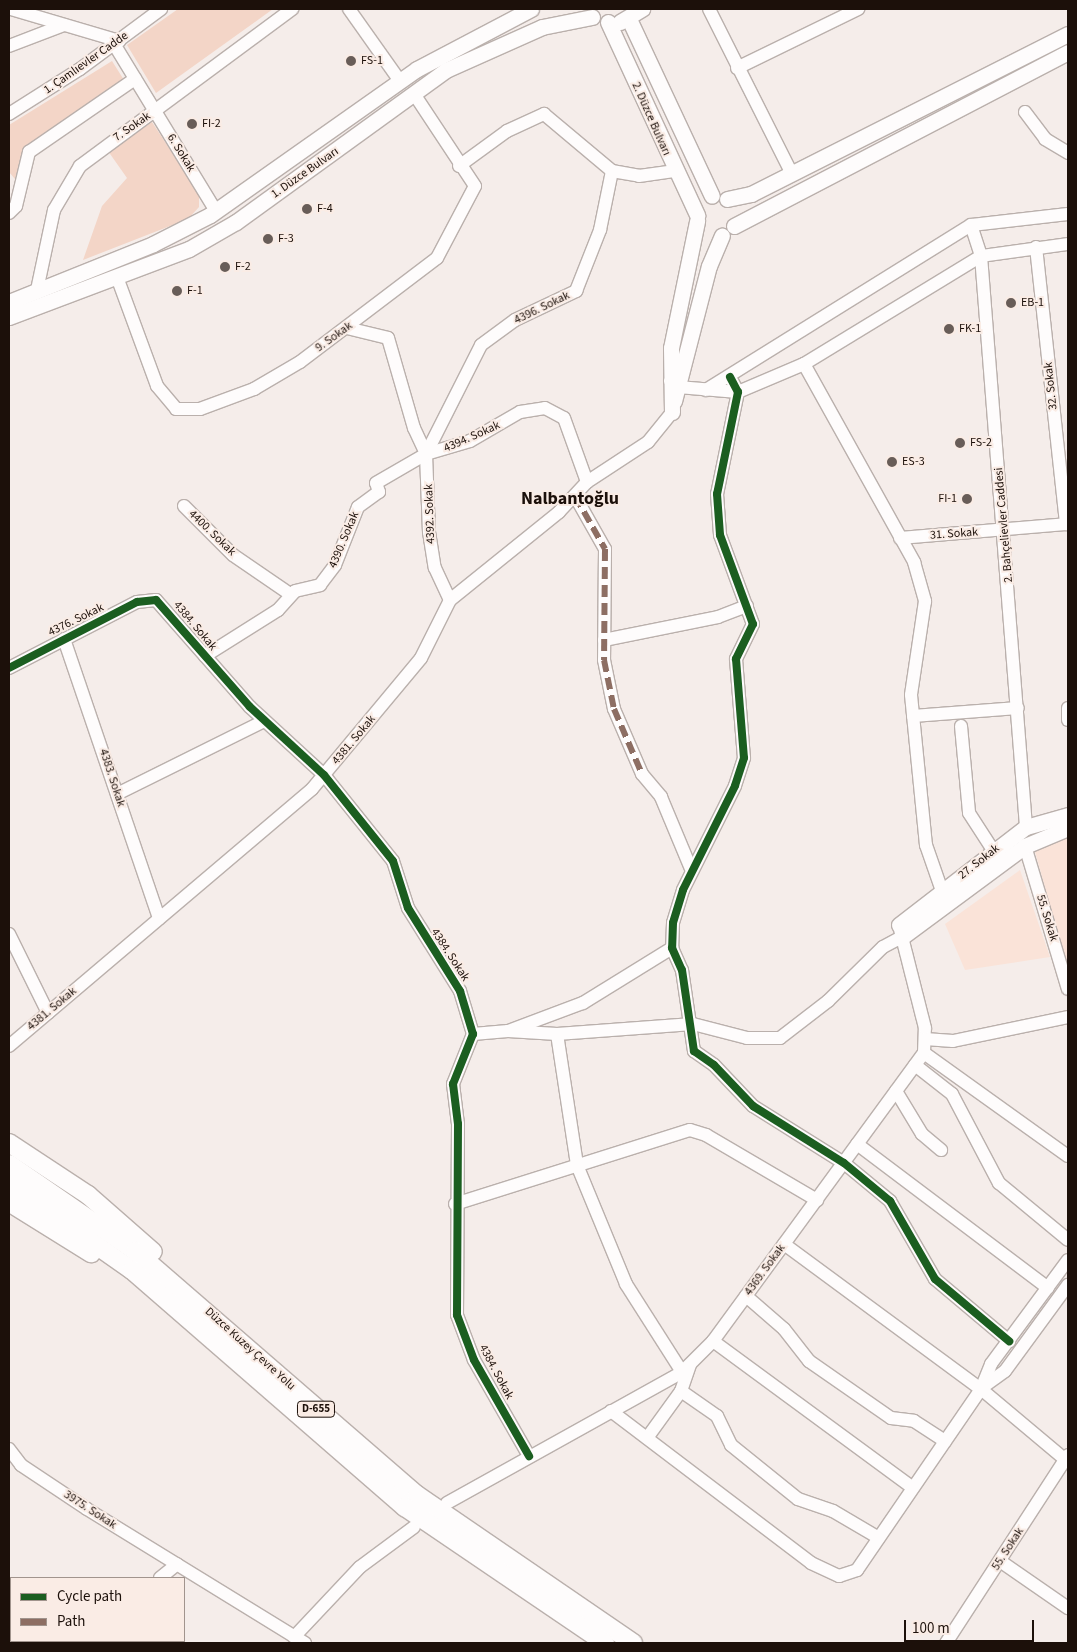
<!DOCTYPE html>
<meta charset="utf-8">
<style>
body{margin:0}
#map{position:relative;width:1077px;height:1652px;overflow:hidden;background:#f5edea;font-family:"Source Sans 3",sans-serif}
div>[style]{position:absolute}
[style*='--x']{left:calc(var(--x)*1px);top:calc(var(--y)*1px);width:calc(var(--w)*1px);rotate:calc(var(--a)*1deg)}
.built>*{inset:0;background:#fae3d8}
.green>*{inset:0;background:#f3d5c7}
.roads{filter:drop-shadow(1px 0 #bab0ac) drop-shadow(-1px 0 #bab0ac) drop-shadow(0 1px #bab0ac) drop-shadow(0 -1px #bab0ac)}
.minor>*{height:12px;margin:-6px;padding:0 6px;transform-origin:6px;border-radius:6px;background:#fefcfc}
.major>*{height:15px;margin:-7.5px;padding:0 7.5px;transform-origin:7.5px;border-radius:7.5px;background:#fefcfc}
.highway>*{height:18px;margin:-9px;padding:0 9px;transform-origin:9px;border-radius:9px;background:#fefcfc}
.quiet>*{height:6px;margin-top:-3px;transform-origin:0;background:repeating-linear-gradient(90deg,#8d6e63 0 12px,transparent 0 18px)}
.cycleway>*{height:8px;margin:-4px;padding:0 4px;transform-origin:4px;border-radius:4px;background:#1b5e20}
.dots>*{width:14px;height:14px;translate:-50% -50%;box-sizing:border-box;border:2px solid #faece5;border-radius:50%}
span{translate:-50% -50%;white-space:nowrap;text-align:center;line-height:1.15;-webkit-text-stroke:4px #faece5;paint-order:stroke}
.shield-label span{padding:1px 4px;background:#faece5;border:1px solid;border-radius:4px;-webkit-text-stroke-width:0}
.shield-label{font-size:11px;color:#1c100a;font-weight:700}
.poi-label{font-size:12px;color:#1c100a}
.left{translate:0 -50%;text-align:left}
.right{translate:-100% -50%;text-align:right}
.street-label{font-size:12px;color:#1c100a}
.district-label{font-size:18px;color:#1c100a;font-weight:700}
.frame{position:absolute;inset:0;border:10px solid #1c100a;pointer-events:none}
.legend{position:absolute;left:10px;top:1577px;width:175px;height:65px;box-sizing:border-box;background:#faece5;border:1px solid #a1948d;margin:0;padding:6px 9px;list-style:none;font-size:15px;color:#1c100a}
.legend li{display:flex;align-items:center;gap:10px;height:25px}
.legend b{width:25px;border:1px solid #a1948d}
.scale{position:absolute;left:904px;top:1620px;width:130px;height:22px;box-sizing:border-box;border:2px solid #1c100a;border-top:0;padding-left:6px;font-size:15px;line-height:18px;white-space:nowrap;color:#1c100a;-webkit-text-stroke:4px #faece5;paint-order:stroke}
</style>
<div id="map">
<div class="built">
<i style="clip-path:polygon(1068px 835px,1068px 970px,1034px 848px)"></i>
<i style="clip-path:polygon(1020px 870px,1050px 957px,965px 970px,945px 924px)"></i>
</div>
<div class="green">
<i style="clip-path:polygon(178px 9px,273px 9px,156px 93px,127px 45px)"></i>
<i style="clip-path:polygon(112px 61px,124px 80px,24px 148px,15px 179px,9px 172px,9px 125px)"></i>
<i style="clip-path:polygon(152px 122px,199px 194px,199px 207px,188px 219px,83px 260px,102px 206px,127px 178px,108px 151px)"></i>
</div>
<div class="roads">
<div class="minor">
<i style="--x:11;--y:9;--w:113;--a:16.5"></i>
<i style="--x:349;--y:9;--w:88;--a:54.7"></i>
<i style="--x:709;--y:9;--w:185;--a:63.3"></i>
<i style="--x:114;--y:44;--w:196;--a:58.6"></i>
<i style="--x:9;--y:46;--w:59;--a:-20.9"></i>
<i style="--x:737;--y:68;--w:135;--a:-26"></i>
<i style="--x:1025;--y:112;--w:34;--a:53"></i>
<i style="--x:1045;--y:139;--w:27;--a:31"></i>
<i style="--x:9;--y:114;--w:84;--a:-32.4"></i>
<i style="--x:80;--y:69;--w:101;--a:-36.5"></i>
<i style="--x:459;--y:166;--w:59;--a:-36.1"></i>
<i style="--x:507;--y:131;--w:41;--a:-24.7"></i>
<i style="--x:544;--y:114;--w:89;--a:40"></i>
<i style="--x:612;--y:171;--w:27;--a:10"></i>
<i style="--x:639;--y:176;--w:35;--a:-8"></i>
<i style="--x:9;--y:213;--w:10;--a:-45"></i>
<i style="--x:16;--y:206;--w:56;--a:-76.5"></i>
<i style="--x:29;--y:152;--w:129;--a:-34.6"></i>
<i style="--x:971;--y:225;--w:33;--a:72"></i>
<i style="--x:981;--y:256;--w:573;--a:85.49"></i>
<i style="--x:1036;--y:247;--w:279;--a:83.8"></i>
<i style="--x:117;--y:277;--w:116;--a:69.8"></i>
<i style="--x:157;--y:386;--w:30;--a:50"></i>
<i style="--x:176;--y:409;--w:24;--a:0"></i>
<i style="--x:200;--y:409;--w:58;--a:-20.3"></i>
<i style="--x:254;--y:389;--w:53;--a:-30.4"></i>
<i style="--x:300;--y:362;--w:172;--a:-37.2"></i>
<i style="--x:437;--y:258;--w:81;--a:-62.2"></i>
<i style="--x:475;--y:186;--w:110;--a:-123.5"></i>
<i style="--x:37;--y:290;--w:82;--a:-78"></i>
<i style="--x:54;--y:210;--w:51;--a:-59.4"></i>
<i style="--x:80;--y:166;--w:264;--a:-36.5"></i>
<i style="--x:347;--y:328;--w:42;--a:13.7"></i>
<i style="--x:388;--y:338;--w:94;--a:73.9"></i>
<i style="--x:414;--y:428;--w:29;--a:65"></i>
<i style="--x:426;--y:454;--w:78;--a:87.8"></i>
<i style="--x:429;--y:532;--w:36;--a:81"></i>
<i style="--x:435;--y:568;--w:35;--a:65"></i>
<i style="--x:804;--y:364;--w:227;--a:60.9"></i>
<i style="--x:914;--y:562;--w:41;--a:74.2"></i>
<i style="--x:925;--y:601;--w:95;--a:98.5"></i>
<i style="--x:911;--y:695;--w:151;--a:84.3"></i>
<i style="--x:926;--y:845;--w:49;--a:70.8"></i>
<i style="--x:730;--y:377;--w:17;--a:62"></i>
<i style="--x:738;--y:392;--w:104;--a:101.6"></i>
<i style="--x:717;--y:494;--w:41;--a:85.8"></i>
<i style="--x:720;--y:535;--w:95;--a:69.7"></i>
<i style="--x:753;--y:624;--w:39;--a:116"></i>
<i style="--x:736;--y:659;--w:99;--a:85.4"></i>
<i style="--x:744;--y:758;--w:29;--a:108"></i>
<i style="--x:735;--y:786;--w:116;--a:116.6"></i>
<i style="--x:683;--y:890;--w:34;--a:107"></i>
<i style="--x:673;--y:923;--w:25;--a:92"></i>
<i style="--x:672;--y:948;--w:24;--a:66"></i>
<i style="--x:682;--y:970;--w:82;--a:81.6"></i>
<i style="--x:694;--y:1051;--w:24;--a:35"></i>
<i style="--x:714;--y:1065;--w:57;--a:46.4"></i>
<i style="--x:753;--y:1106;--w:107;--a:32.1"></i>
<i style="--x:844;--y:1163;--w:60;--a:39.6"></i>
<i style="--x:890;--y:1201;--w:90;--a:60"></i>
<i style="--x:935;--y:1279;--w:97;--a:40"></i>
<i style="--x:670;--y:381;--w:10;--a:37"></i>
<i style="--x:678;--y:387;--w:60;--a:4.8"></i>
<i style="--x:738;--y:392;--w:72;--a:-23"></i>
<i style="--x:804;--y:364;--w:207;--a:-31.4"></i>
<i style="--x:981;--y:256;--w:88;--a:-7.9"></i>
<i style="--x:706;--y:390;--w:312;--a:-31.9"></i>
<i style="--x:971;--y:225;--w:98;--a:-6.5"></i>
<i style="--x:426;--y:454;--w:122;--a:-63.2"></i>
<i style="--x:481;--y:345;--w:42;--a:-36.3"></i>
<i style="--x:515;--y:320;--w:68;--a:-25.4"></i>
<i style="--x:576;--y:291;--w:66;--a:-68.5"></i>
<i style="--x:600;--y:230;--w:60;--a:-78.5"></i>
<i style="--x:575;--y:496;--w:61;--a:60.5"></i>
<i style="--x:605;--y:549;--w:111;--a:90.5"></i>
<i style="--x:604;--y:660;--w:50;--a:78.5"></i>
<i style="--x:614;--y:709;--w:71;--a:66.7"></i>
<i style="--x:642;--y:774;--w:30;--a:50"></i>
<i style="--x:661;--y:797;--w:80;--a:67.3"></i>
<i style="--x:184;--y:506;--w:69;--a:45"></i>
<i style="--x:233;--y:555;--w:69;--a:34.4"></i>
<i style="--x:900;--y:538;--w:169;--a:-4.8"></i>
<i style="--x:64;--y:639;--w:295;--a:71.2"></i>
<i style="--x:604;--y:640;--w:116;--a:-11.4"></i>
<i style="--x:718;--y:617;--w:31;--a:-21"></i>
<i style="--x:205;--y:656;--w:86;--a:-32.2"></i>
<i style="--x:278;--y:610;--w:25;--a:-48"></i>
<i style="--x:295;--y:591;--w:26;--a:-13"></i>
<i style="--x:320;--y:585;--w:25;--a:-53"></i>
<i style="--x:335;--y:565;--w:62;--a:-68.4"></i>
<i style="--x:358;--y:507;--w:26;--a:-36"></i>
<i style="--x:379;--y:492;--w:9;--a:-108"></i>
<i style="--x:376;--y:483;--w:58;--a:-30.1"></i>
<i style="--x:426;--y:454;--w:46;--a:-16.5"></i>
<i style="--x:470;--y:441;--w:58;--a:-30.1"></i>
<i style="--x:520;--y:412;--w:25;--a:-9"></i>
<i style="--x:545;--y:408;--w:21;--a:28"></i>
<i style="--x:564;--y:418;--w:68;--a:70.2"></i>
<i style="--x:9;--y:668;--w:144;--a:-27.3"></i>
<i style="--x:137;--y:602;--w:19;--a:-6"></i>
<i style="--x:156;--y:600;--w:142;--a:48.7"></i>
<i style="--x:250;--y:707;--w:100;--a:42.6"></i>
<i style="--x:324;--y:775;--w:110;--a:51.3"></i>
<i style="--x:393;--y:861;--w:49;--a:72.3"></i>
<i style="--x:408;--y:908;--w:98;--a:57.9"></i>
<i style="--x:460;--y:991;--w:45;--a:73.2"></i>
<i style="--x:473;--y:1034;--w:54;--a:111.8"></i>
<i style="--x:453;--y:1084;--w:40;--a:82.9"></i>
<i style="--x:458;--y:1124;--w:191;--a:90.3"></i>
<i style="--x:457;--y:1315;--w:48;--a:69.3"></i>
<i style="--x:474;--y:1360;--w:111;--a:60.2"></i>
<i style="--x:1068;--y:708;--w:12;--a:90"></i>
<i style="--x:913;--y:716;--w:105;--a:-4.4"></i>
<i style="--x:961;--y:726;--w:87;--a:84.7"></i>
<i style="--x:969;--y:813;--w:44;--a:57"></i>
<i style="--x:117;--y:794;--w:164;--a:-26.4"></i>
<i style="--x:1025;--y:846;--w:149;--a:73.3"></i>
<i style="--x:9;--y:934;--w:88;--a:63.7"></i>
<i style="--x:508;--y:1031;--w:49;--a:3.5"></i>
<i style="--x:557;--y:1034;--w:136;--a:-4.2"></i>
<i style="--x:693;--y:1024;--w:56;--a:14.5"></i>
<i style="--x:747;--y:1038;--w:33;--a:0"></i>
<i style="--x:780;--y:1038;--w:61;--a:-37.6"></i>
<i style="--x:828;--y:1001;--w:77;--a:-44.5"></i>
<i style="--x:883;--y:947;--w:21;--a:-28"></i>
<i style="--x:473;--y:1034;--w:35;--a:-5"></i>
<i style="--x:508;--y:1031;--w:80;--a:-20.5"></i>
<i style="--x:583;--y:1003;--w:105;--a:-31.7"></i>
<i style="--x:557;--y:1034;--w:133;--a:81.3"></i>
<i style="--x:577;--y:1165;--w:129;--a:67.6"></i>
<i style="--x:626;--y:1284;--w:104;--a:57.5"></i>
<i style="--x:925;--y:1039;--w:28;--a:4"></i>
<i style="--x:953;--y:1041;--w:117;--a:-11.8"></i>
<i style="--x:9;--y:1046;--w:397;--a:-40.3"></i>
<i style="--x:312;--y:789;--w:170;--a:-50.2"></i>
<i style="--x:421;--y:658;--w:65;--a:-63.4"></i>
<i style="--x:450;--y:600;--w:140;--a:-38.9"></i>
<i style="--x:559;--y:512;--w:41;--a:-47"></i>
<i style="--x:587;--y:482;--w:73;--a:-33.3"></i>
<i style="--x:648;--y:442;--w:38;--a:-51"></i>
<i style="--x:924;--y:1053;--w:177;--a:35.6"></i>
<i style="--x:915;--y:1065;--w:47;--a:38.1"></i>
<i style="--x:952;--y:1094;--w:101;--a:62.2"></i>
<i style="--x:999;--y:1183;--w:89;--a:39.6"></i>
<i style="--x:896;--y:1091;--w:50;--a:58.8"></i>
<i style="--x:922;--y:1134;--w:25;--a:40"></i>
<i style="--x:857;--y:1144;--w:239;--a:37"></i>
<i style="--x:455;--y:1204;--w:246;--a:-17.5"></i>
<i style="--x:690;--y:1130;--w:17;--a:17"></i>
<i style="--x:706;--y:1135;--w:129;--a:30.4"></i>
<i style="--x:784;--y:1244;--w:245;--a:36.4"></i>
<i style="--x:981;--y:1389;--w:114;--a:40"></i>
<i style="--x:746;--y:1296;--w:50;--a:41"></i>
<i style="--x:784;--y:1329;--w:41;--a:52"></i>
<i style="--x:809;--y:1361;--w:100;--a:34.8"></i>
<i style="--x:891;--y:1418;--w:23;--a:7"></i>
<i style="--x:914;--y:1421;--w:37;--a:33"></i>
<i style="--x:713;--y:1341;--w:248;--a:36.3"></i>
<i style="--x:983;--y:1387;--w:27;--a:-36"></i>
<i style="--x:1005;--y:1371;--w:107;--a:-53.8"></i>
<i style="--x:681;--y:1391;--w:44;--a:34.8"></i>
<i style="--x:717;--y:1416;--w:32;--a:64"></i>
<i style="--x:731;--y:1445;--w:86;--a:38.9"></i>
<i style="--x:798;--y:1499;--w:37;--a:19"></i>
<i style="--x:833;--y:1511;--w:53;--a:30.4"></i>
<i style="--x:611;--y:1411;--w:251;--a:37.2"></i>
<i style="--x:811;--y:1563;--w:31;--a:25"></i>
<i style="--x:839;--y:1576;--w:19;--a:-18"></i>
<i style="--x:857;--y:1570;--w:219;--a:-55.6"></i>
<i style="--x:981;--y:1389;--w:27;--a:-68"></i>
<i style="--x:991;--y:1364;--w:129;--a:-53.5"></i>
<i style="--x:647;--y:1438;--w:58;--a:-54.1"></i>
<i style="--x:681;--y:1391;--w:28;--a:-71"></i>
<i style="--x:9;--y:1449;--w:20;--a:53"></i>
<i style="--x:21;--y:1465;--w:79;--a:33.7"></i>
<i style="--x:87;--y:1509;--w:256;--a:31.6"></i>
<i style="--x:447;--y:1503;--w:269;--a:-29.1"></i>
<i style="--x:682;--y:1372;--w:44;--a:-45"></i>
<i style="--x:713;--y:1341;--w:357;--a:-53.8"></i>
<i style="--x:924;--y:1053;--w:25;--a:-88"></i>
<i style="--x:925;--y:1028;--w:102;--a:-104.2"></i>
<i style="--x:1000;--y:1561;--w:83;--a:34.7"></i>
<i style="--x:160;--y:1578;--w:22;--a:-39"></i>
<i style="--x:294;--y:1637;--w:96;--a:-46.7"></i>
<i style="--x:360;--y:1567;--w:67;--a:-36.5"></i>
<i style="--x:116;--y:1643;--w:3;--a:-45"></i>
<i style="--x:946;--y:1643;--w:224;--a:-57"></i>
</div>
<div class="major">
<i style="--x:629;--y:19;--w:195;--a:64.9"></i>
<i style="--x:608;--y:22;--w:213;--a:65.2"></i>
<i style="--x:620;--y:22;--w:26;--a:-31"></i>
<i style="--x:727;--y:199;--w:25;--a:-12"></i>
<i style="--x:751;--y:194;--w:355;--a:-26.8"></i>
<i style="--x:734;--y:226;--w:377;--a:-27.5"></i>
<i style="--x:9;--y:302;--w:155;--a:-21.9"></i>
<i style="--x:153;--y:244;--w:64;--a:-27"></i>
<i style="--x:210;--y:215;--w:253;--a:-35.2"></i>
<i style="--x:417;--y:69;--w:129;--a:-27.8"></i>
<i style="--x:9;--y:317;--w:192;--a:-20.7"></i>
<i style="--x:189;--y:249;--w:54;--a:-29.9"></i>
<i style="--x:236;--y:222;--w:259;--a:-35.9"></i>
<i style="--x:446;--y:70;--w:105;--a:-24.1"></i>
<i style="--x:542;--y:27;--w:51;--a:-11.3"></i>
<i style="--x:674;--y:401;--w:139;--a:-75.5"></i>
<i style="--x:709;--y:266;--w:33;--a:-67"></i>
<i style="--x:672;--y:412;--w:64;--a:-90.9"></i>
<i style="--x:671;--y:348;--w:130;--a:-78.4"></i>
<i style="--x:899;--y:925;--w:160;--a:-37.7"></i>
<i style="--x:1026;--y:827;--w:44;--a:-15.9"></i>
<i style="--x:902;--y:937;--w:153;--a:-36.5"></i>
<i style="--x:1025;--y:846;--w:47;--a:-22.7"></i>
</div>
<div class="highway">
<i style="--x:9;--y:1143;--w:95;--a:33.4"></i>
<i style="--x:88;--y:1195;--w:86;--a:41.2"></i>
<i style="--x:9;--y:1164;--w:153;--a:34.6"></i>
<i style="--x:135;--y:1251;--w:373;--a:40.9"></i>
<i style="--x:417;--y:1495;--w:262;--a:34.4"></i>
<i style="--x:9;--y:1184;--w:150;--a:35"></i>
<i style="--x:132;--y:1270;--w:362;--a:41"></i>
<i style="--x:405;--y:1507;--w:242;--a:34.2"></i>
<i style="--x:9;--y:1202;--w:97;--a:31.9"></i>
</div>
</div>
<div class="quiet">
<i style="--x:575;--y:496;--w:61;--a:60.5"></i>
<i style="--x:605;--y:549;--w:111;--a:90.5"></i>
<i style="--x:604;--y:660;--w:50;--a:78.5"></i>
<i style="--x:614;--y:709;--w:71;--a:66.7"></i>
</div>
<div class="cycleway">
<i style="--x:730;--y:377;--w:17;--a:62"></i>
<i style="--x:738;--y:392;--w:104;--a:101.6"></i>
<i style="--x:717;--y:494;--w:41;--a:85.8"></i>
<i style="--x:720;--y:535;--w:95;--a:69.7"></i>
<i style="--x:753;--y:624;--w:39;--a:116"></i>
<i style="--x:736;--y:659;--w:99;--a:85.4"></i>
<i style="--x:744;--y:758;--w:29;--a:108"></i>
<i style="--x:735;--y:786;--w:116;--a:116.6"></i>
<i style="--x:683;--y:890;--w:34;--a:107"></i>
<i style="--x:673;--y:923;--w:25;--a:92"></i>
<i style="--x:672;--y:948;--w:24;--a:66"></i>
<i style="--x:682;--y:970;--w:82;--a:81.6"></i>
<i style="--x:694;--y:1051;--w:24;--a:35"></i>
<i style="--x:714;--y:1065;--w:57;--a:46.4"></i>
<i style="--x:753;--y:1106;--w:107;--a:32.1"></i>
<i style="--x:844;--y:1163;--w:60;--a:39.6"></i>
<i style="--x:890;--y:1201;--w:90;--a:60"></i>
<i style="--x:935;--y:1279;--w:97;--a:40"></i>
<i style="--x:9;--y:668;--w:144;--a:-27.3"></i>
<i style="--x:137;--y:602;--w:19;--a:-6"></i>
<i style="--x:156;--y:600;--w:142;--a:48.7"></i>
<i style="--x:250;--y:707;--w:100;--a:42.6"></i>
<i style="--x:324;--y:775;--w:110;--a:51.3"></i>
<i style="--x:393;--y:861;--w:49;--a:72.3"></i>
<i style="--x:408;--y:908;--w:98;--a:57.9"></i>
<i style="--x:460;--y:991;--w:45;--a:73.2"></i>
<i style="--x:473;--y:1034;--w:54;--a:111.8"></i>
<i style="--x:453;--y:1084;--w:40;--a:82.9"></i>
<i style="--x:458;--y:1124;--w:191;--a:90.3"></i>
<i style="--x:457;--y:1315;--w:48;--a:69.3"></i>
<i style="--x:474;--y:1360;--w:111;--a:60.2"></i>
</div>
<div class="dots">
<i style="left:351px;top:61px;background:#685d58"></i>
<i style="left:192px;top:124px;background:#685d58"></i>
<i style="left:307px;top:209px;background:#685d58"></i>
<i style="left:268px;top:239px;background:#685d58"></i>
<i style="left:225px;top:267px;background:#685d58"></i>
<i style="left:177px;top:291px;background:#685d58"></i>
<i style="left:1011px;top:303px;background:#685d58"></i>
<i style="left:949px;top:329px;background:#685d58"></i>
<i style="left:960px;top:443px;background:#685d58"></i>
<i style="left:892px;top:462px;background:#685d58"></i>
<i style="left:967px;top:499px;background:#685d58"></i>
</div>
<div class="shield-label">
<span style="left:316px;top:1409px">D-655</span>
</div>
<div class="poi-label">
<span class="left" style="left:361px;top:61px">FS-1</span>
<span class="left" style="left:202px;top:124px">FI-2</span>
<span class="left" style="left:317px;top:209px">F-4</span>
<span class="left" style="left:278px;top:239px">F-3</span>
<span class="left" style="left:235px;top:267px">F-2</span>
<span class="left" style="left:187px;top:291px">F-1</span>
<span class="left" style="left:1021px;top:303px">EB-1</span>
<span class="left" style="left:959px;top:329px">FK-1</span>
<span class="left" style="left:970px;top:443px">FS-2</span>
<span class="left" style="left:902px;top:462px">ES-3</span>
<span class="right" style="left:957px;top:499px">FI-1</span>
</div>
<div class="street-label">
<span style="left:86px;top:63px;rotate:-35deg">1. Çamlıevler Cadde</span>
<span style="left:651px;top:119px;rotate:66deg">2. Düzce Bulvarı</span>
<span style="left:132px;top:127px;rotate:-35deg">7. Sokak</span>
<span style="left:181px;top:153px;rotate:58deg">6. Sokak</span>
<span style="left:305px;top:173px;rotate:-35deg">1. Düzce Bulvarı</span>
<span style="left:542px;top:308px;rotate:-26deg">4396. Sokak</span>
<span style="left:334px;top:337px;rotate:-36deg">9. Sokak</span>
<span style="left:1051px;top:386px;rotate:-96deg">32. Sokak</span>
<span style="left:472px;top:437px;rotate:-24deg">4394. Sokak</span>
<span style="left:430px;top:514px;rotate:-92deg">4392. Sokak</span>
<span style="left:1004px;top:525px;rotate:-95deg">2. Bahçelievler Caddesi</span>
<span style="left:212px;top:533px;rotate:44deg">4400. Sokak</span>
<span style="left:954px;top:534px;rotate:-4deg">31. Sokak</span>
<span style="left:344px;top:540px;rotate:-67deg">4390. Sokak</span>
<span style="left:76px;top:620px;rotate:-26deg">4376. Sokak</span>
<span style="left:195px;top:626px;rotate:50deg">4384. Sokak</span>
<span style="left:354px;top:740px;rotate:-50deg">4381. Sokak</span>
<span style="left:112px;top:778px;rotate:72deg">4383. Sokak</span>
<span style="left:979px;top:862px;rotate:-38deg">27. Sokak</span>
<span style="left:1047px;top:918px;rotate:73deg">55. Sokak</span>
<span style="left:450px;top:955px;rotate:57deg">4384. Sokak</span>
<span style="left:52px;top:1009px;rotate:-40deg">4381. Sokak</span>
<span style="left:765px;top:1270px;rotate:-54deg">4369. Sokak</span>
<span style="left:250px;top:1349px;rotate:42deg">Düzce Kuzey Çevre Yolu</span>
<span style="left:496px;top:1372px;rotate:62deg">4384. Sokak</span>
<span style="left:90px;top:1510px;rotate:33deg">3975. Sokak</span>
<span style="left:1008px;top:1549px;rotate:-57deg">55. Sokak</span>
</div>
<div class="district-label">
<span style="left:570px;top:499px">Nalbantoğlu</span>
</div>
<div class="frame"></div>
<ul class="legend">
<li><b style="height:6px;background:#1b5e20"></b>Cycle path</li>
<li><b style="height:6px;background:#8d6e63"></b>Path</li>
</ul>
<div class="scale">100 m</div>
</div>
